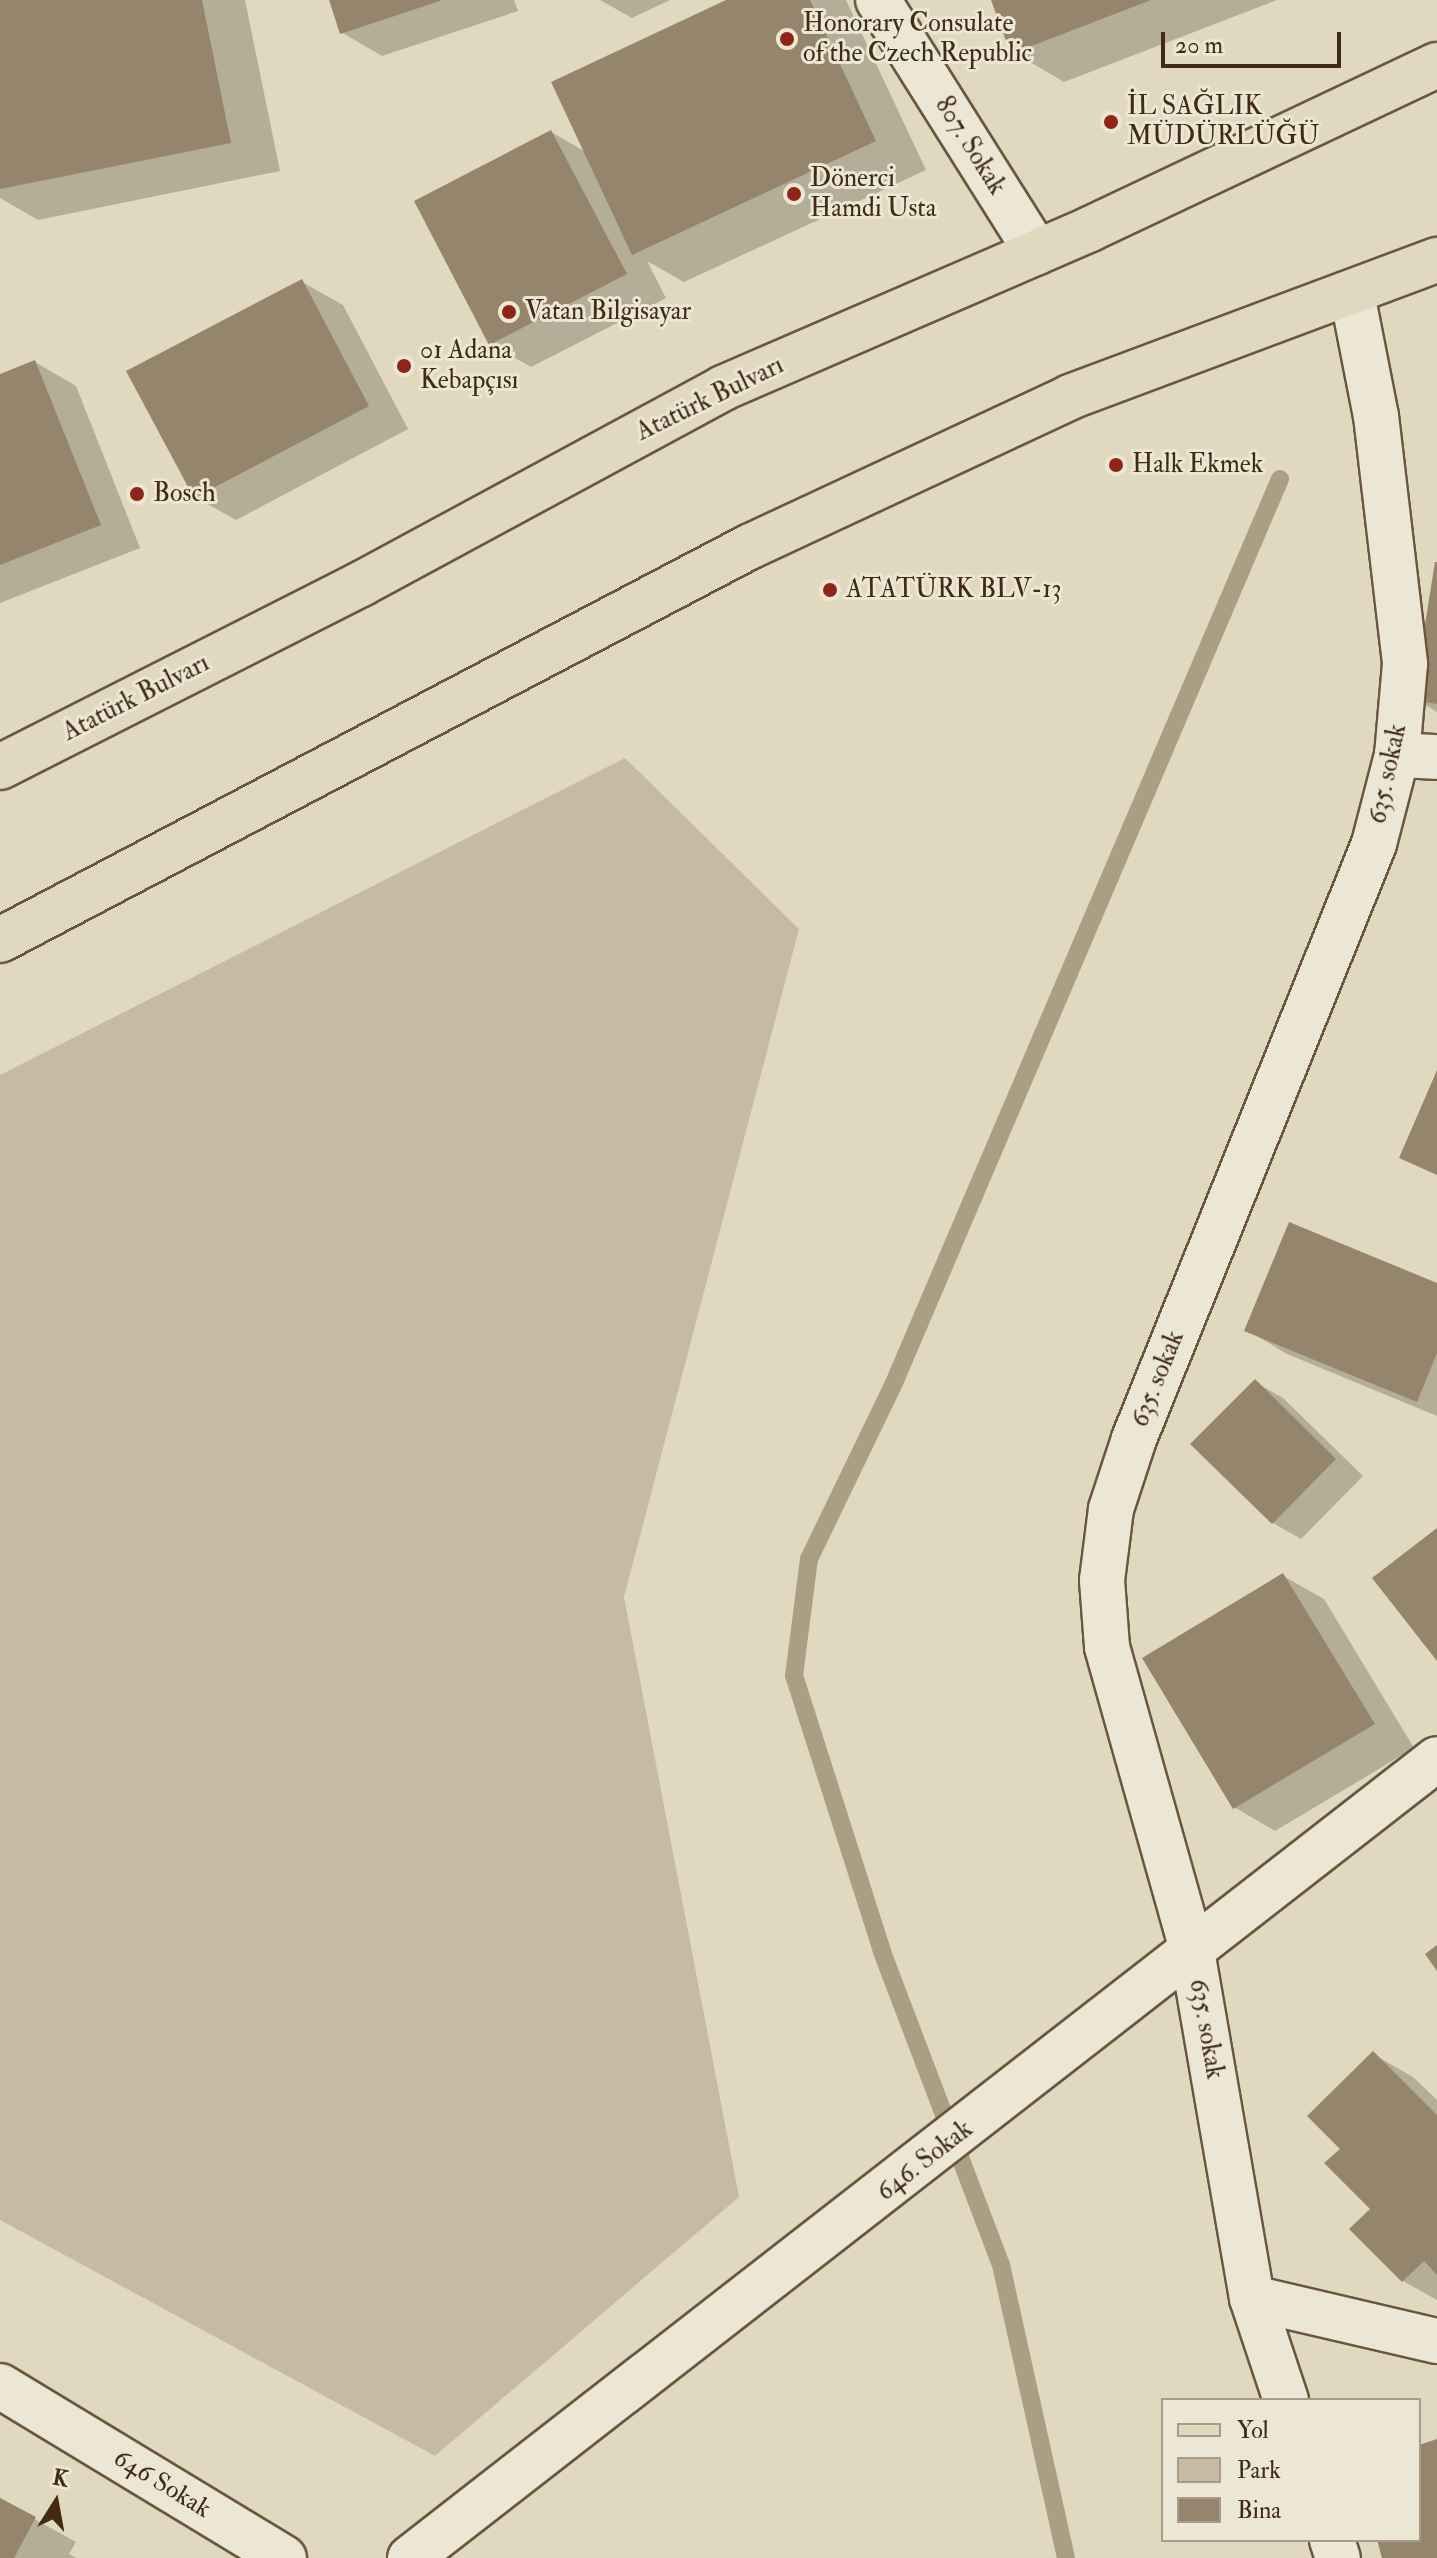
<!DOCTYPE html>
<meta charset="utf-8">
<style>
body{margin:0}
#map{position:relative;width:1437px;height:2558px;overflow:hidden;background:#e1d9bf;font-family:"IM FELL Double Pica",serif}
div>[style]{position:absolute}
[style*='--x']{left:calc(var(--x)*1px);top:calc(var(--y)*1px);width:calc(var(--w)*1px);rotate:calc(var(--a)*1deg)}
.green>*{inset:0;background:#c6bba2}
.shadow>*{inset:0;background:#0003}
.stream>*{height:18px;margin:-9px;padding:0 9px;transform-origin:9px;border-radius:9px;background:#ab9e85}
.building>*{inset:0;background:#95856d}
.roads{filter:drop-shadow(2px 0 #6a563f) drop-shadow(-2px 0 #6a563f) drop-shadow(0 2px #6a563f) drop-shadow(0 -2px #6a563f)}
.minor>*{height:44px;margin:-22px;padding:0 22px;transform-origin:22px;border-radius:22px;background:#ece6d5}
.major>*{height:44px;margin:-22px;padding:0 22px;transform-origin:22px;border-radius:22px;background:#e1d9bf}
.dots>*{width:22px;height:22px;translate:-50% -50%;box-sizing:border-box;border:4px solid #ece6d5;border-radius:50%}
span{translate:-50% -50%;white-space:nowrap;text-align:center;line-height:1.15;-webkit-text-stroke:6px #ece6d5;paint-order:stroke}
.poi-label{font-size:26px;color:#422b14}
.left{translate:0 -50%;text-align:left}
.street-label{font-size:26px;color:#422b14}
.legend{position:absolute;left:1161px;top:2398px;width:260px;height:144px;box-sizing:border-box;background:#ece6d5;border:2px solid #a89b88;margin:0;padding:10px 14px;list-style:none;font-size:24px;color:#422b14}
.legend li{display:flex;align-items:center;gap:16px;height:40px}
.legend b{width:40px;border:2px solid #a89b88}
.north{position:absolute;left:16px;top:2462px;width:80px;height:80px;-webkit-text-stroke:6px #ece6d5;paint-order:stroke;rotate:11deg;font-size:22px;font-weight:700;line-height:32px;text-align:center;color:#422b14}
.north::after{content:'';display:block;margin:auto;width:28px;height:36px;background:#422b14;clip-path:polygon(50% 0,100% 100%,50% 72%,0 100%)}
.scale{position:absolute;left:1161px;top:32px;width:180px;height:36px;box-sizing:border-box;border:4px solid #422b14;border-top:0;padding-left:10px;font-size:24px;line-height:28px;white-space:nowrap;color:#422b14;-webkit-text-stroke:6px #ece6d5;paint-order:stroke}
</style>
<div id="map">
<div class="green">
<i style="clip-path:polygon(625px 758px,799px 929px,624px 1597px,739px 2197px,435px 2456px,0 2220px,0 1075px)"></i>
</div>
<div class="shadow">
<i style="clip-path:polygon(0 0,245px 0,280px 171px,38px 220px,0 198px)"></i>
<i style="clip-path:polygon(331px 0,514px 0,518px 11px,382px 56px,341px 32px)"></i>
<i style="clip-path:polygon(600px 0,670px 0,632px 18px)"></i>
<i style="clip-path:polygon(731px 0,846px 0,926px 170px,684px 282px,647px 261px,666px 298px,531px 367px,490px 344px,551px 132px,586px 152px)"></i>
<i style="clip-path:polygon(993px 0,1277px 0,1064px 82px,1013px 52px)"></i>
<i style="clip-path:polygon(302px 282px,343px 305px,408px 429px,236px 520px,195px 497px)"></i>
<i style="clip-path:polygon(35px 362px,76px 386px,140px 548px,0 603px,0 376px)"></i>
<i style="clip-path:polygon(1437px 564px,1437px 712px,1415px 699px)"></i>
<i style="clip-path:polygon(1437px 1285px,1437px 1416px,1287px 1354px,1247px 1330px)"></i>
<i style="clip-path:polygon(1255px 1382px,1283px 1398px,1363px 1476px,1301px 1539px,1273px 1523px)"></i>
<i style="clip-path:polygon(1283px 1576px,1324px 1599px,1414px 1748px,1275px 1831px,1234px 1807px)"></i>
<i style="clip-path:polygon(1373px 2054px,1413px 2077px,1437px 2100px,1437px 2300px,1403px 2281px,1352px 2229px,1373px 2209px)"></i>
<i style="clip-path:polygon(0 2500px,76px 2542px,69px 2554px,76px 2558px,0 2558px)"></i>
</div>
<div class="stream">
<i style="--x:1066;--y:2558;--w:300;--a:-102.5"></i>
<i style="--x:1001;--y:2265;--w:336;--a:-110.8"></i>
<i style="--x:882;--y:1951;--w:289;--a:-107.7"></i>
<i style="--x:794;--y:1676;--w:118;--a:-82.7"></i>
<i style="--x:809;--y:1559;--w:195;--a:-64.2"></i>
<i style="--x:894;--y:1383;--w:983;--a:-66.88"></i>
</div>
<div class="building">
<i style="clip-path:polygon(0 0,202px 0,231px 143px,0 189px)"></i>
<i style="clip-path:polygon(329px 0,440px 0,440px 1px,340px 34px)"></i>
<i style="clip-path:polygon(726px 0,810px 0,876px 141px,632px 255px,551px 82px)"></i>
<i style="clip-path:polygon(991px 0,1151px 0,1011px 54px)"></i>
<i style="clip-path:polygon(551px 130px,627px 274px,489px 345px,414px 201px)"></i>
<i style="clip-path:polygon(302px 279px,369px 406px,194px 498px,126px 371px)"></i>
<i style="clip-path:polygon(35px 360px,101px 525px,0 565px,0 374px)"></i>
<i style="clip-path:polygon(1435px 562px,1437px 562px,1437px 704px,1413px 700px)"></i>
<i style="clip-path:polygon(1437px 1070px,1437px 1175px,1399px 1158px)"></i>
<i style="clip-path:polygon(1289px 1222px,1437px 1283px,1437px 1353px,1417px 1402px,1244px 1331px)"></i>
<i style="clip-path:polygon(1255px 1379px,1336px 1459px,1272px 1524px,1190px 1444px)"></i>
<i style="clip-path:polygon(1437px 1528px,1437px 1661px,1372px 1578px)"></i>
<i style="clip-path:polygon(1283px 1573px,1375px 1724px,1233px 1809px,1142px 1658px)"></i>
<i style="clip-path:polygon(1437px 1945px,1437px 1971px,1425px 1954px)"></i>
<i style="clip-path:polygon(1373px 2051px,1437px 2115px,1437px 2275px,1424px 2261px,1402px 2282px,1349px 2229px,1370px 2209px,1324px 2163px,1340px 2149px,1307px 2116px)"></i>
<i style="clip-path:polygon(1437px 2439px,1437px 2558px,1382px 2558px,1377px 2540px,1419px 2540px,1419px 2445px)"></i>
<i style="clip-path:polygon(0 2498px,36px 2517px,14px 2558px,0 2558px)"></i>
</div>
<div class="roads">
<div class="minor">
<i style="--x:878;--y:0;--w:298;--a:57.8"></i>
<i style="--x:1352;--y:294;--w:124;--a:78.9"></i>
<i style="--x:1376;--y:416;--w:250;--a:83.3"></i>
<i style="--x:1405;--y:664;--w:91;--a:95"></i>
<i style="--x:1397;--y:755;--w:92;--a:104.5"></i>
<i style="--x:1374;--y:844;--w:642;--a:111.97"></i>
<i style="--x:1134;--y:1439;--w:74;--a:108.2"></i>
<i style="--x:1111;--y:1509;--w:72;--a:97.2"></i>
<i style="--x:1102;--y:1580;--w:67;--a:85.7"></i>
<i style="--x:1107;--y:1647;--w:310;--a:74.3"></i>
<i style="--x:1191;--y:1945;--w:358;--a:80.2"></i>
<i style="--x:1252;--y:2298;--w:190;--a:13.1"></i>
<i style="--x:1397;--y:755;--w:40;--a:2.9"></i>
<i style="--x:1252;--y:2298;--w:108;--a:71.6"></i>
<i style="--x:0;--y:2386;--w:332;--a:31.2"></i>
<i style="--x:1332;--y:2540;--w:19;--a:72"></i>
<i style="--x:410;--y:2558;--w:1301;--a:-37.88"></i>
</div>
<div class="major">
<i style="--x:0;--y:767;--w:405;--a:-26.9"></i>
<i style="--x:361;--y:584;--w:412;--a:-28.4"></i>
<i style="--x:723;--y:388;--w:400;--a:-23.4"></i>
<i style="--x:1090;--y:229;--w:384;--a:-25.3"></i>
<i style="--x:0;--y:940;--w:846;--a:-27.69"></i>
<i style="--x:749;--y:547;--w:354;--a:-25"></i>
<i style="--x:1070;--y:397;--w:392;--a:-20.5"></i>
</div>
</div>
<div class="dots">
<i style="left:787px;top:39px;background:#8f2418"></i>
<i style="left:1111px;top:122px;background:#8f2418"></i>
<i style="left:794px;top:194px;background:#8f2418"></i>
<i style="left:509px;top:312px;background:#8f2418"></i>
<i style="left:404px;top:366px;background:#8f2418"></i>
<i style="left:1116px;top:465px;background:#8f2418"></i>
<i style="left:137px;top:494px;background:#8f2418"></i>
<i style="left:830px;top:590px;background:#8f2418"></i>
</div>
<div class="poi-label">
<span class="left" style="left:803px;top:39px">Honorary Consulate<br>of the Czech Republic</span>
<span class="left" style="left:1127px;top:122px">İL SAĞLIK<br>MÜDÜRLÜĞÜ</span>
<span class="left" style="left:810px;top:194px">Dönerci<br>Hamdi Usta</span>
<span class="left" style="left:525px;top:312px">Vatan Bilgisayar</span>
<span class="left" style="left:420px;top:366px">01 Adana<br>Kebapçısı</span>
<span class="left" style="left:1132px;top:465px">Halk Ekmek</span>
<span class="left" style="left:153px;top:494px">Bosch</span>
<span class="left" style="left:846px;top:590px">ATATÜRK BLV-13</span>
</div>
<div class="street-label">
<span style="left:970px;top:146px;rotate:58deg">807. Sokak</span>
<span style="left:710px;top:399px;rotate:-26deg">Atatürk Bulvarı</span>
<span style="left:136px;top:698px;rotate:-27deg">Atatürk Bulvarı</span>
<span style="left:1388px;top:774px;rotate:-78deg">635. sokak</span>
<span style="left:1158px;top:1379px;rotate:-68deg">635. sokak</span>
<span style="left:1206px;top:2029px;rotate:80deg">635. sokak</span>
<span style="left:925px;top:2161px;rotate:-38deg">646. Sokak</span>
<span style="left:162px;top:2484px;rotate:31deg">646 Sokak</span>
</div>
<ul class="legend">
<li><b style="height:10px;background:#e1d9bf"></b>Yol</li>
<li><b style="height:22px;background:#c6bba2"></b>Park</li>
<li><b style="height:22px;background:#95856d"></b>Bina</li>
</ul>
<div class="north">K</div>
<div class="scale">20 m</div>
</div>
